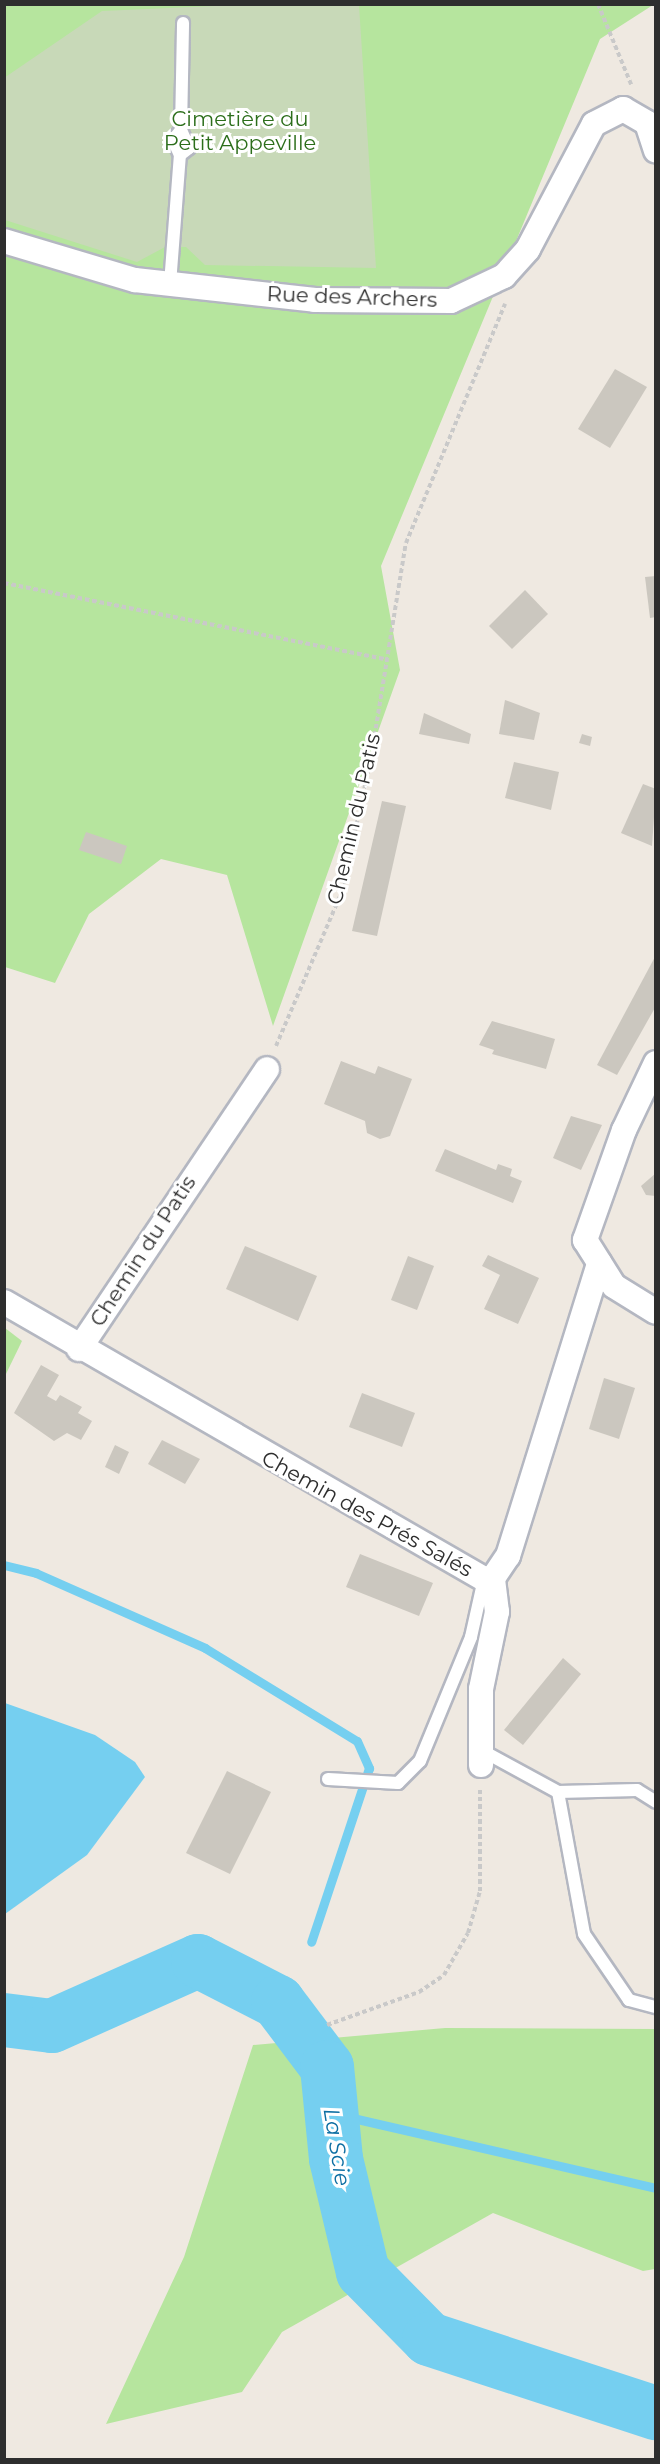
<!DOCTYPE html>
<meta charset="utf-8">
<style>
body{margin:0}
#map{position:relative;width:660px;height:2464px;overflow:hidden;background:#efe9e1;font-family:Montserrat,sans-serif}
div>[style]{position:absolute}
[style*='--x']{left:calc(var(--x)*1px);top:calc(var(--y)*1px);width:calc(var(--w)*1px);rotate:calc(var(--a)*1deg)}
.green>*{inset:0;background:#b6e59e}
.cemetery>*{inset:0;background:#c8d9b8}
.water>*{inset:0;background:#75cff0}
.stream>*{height:9px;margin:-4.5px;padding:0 4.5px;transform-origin:4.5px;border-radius:4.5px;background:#75cff0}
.river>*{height:54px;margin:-27px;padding:0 27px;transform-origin:27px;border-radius:27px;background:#75cff0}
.building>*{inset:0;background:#cbc7bf}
.path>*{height:4px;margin-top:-2px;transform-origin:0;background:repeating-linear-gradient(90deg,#c9c9c9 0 4.5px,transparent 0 7.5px)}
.roads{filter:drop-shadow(2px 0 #b4b7c1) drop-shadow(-2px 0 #b4b7c1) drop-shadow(0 2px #b4b7c1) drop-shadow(0 -2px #b4b7c1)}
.lane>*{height:12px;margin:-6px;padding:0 6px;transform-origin:6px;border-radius:6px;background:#fff}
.street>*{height:24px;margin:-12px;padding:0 12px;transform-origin:12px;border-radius:12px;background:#fff}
span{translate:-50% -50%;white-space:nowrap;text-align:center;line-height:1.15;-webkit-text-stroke:6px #fff;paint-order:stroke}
.park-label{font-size:21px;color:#2c6e1b}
.street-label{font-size:21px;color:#2e2e2e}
.water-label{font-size:22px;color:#0d6fa3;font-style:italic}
.frame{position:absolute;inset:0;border:6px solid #2e2e2e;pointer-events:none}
</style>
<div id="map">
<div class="green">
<i style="clip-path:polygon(5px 5px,653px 5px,600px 39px,381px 566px,400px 670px,273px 1026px,227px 875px,161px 859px,89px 914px,55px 983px,5px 967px)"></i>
<i style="clip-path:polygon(5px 1328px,22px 1341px,5px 1376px)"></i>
<i style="clip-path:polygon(445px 2028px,655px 2029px,655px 2269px,643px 2271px,493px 2213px,282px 2332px,242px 2392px,106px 2424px,184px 2257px,253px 2045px)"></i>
</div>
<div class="cemetery">
<i style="clip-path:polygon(237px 5px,359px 5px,376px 268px,205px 265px,186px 247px,165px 247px,137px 262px,5px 220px,4px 78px,102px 11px)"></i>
</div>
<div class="water">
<i style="clip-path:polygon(5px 1703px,95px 1735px,135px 1762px,145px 1777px,87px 1855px,5px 1914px)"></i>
</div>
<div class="stream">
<i style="--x:4;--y:1565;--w:33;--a:14"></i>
<i style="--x:36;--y:1573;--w:185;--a:23.9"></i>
<i style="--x:205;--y:1648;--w:178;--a:31.5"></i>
<i style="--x:357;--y:1741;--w:30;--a:66"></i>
<i style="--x:369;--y:1768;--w:183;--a:108.4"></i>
<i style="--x:331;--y:2113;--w:334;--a:13"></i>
</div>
<div class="river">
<i style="--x:4;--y:2020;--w:48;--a:7.1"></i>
<i style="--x:52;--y:2026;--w:160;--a:-24"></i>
<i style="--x:198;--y:1961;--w:90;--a:27.1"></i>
<i style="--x:278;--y:2002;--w:81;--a:53"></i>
<i style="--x:327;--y:2067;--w:92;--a:84.4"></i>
<i style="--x:336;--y:2159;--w:116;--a:76.6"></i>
<i style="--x:363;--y:2272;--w:94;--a:45.4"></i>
<i style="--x:429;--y:2339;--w:239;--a:18.1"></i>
</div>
<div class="building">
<i style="clip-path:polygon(615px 369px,647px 387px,610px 448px,578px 429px)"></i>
<i style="clip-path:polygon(656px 576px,656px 617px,650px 618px,645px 577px)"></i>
<i style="clip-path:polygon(525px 590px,548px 614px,512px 649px,489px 626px)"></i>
<i style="clip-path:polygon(505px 700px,540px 713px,534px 740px,499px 734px)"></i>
<i style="clip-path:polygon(424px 713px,471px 734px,469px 744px,419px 734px)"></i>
<i style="clip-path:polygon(582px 734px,592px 737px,590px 746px,579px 743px)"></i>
<i style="clip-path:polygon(514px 762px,559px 772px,551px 810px,505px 798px)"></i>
<i style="clip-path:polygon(643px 784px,656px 789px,652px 846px,621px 833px)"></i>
<i style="clip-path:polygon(382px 801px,406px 806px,377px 936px,352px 931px)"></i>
<i style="clip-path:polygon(86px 832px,127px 846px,121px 864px,79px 850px)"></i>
<i style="clip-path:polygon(656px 955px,656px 1006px,617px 1075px,597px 1065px)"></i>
<i style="clip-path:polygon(492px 1021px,555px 1039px,546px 1069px,492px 1054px,494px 1050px,479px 1045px)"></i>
<i style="clip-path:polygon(341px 1061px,375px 1074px,378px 1066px,412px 1079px,390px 1136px,380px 1139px,367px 1133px,365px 1121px,324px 1104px)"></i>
<i style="clip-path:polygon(571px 1116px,602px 1125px,581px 1170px,553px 1158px)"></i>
<i style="clip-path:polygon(445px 1149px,496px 1170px,498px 1164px,512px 1169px,510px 1176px,522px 1181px,513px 1203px,435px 1171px)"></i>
<i style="clip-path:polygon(656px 1173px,656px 1196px,646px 1195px,641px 1186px)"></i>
<i style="clip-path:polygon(245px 1246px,317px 1276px,298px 1321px,226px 1289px)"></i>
<i style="clip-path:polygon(488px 1255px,539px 1278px,518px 1324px,484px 1309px,500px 1275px,482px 1266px)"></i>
<i style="clip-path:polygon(408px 1256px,434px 1266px,417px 1310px,391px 1300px)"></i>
<i style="clip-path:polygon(41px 1365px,59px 1375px,47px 1396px,56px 1401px,60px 1395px,82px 1407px,78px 1413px,92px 1421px,81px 1440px,67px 1433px,54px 1441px,14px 1413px)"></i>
<i style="clip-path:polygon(604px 1378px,635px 1388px,619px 1439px,589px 1429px)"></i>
<i style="clip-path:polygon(362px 1393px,415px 1413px,402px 1447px,349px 1427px)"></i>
<i style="clip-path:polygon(162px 1440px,200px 1459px,185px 1484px,148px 1464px)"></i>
<i style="clip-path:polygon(115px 1445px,129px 1452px,119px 1474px,105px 1467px)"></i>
<i style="clip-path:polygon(360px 1554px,433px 1583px,419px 1616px,346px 1587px)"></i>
<i style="clip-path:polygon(563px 1658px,581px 1674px,523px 1745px,504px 1730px)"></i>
<i style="clip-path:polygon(227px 1771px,271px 1792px,230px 1874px,186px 1853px)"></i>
</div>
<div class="path">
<i style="--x:598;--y:4;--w:87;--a:67.6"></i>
<i style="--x:4;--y:583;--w:389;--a:11.3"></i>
<i style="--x:276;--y:1046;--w:168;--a:-66.9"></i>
<i style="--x:342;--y:891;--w:136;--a:-77.7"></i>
<i style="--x:371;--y:758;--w:218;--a:-80.8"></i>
<i style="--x:406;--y:543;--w:259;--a:-67.5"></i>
<i style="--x:327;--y:2025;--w:98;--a:-19.7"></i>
<i style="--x:419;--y:1992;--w:30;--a:-34"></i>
<i style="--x:444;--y:1975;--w:48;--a:-60.3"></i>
<i style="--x:468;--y:1933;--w:44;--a:-74.1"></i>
<i style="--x:480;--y:1891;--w:101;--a:-90"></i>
</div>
<div class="roads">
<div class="lane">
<i style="--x:180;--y:155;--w:11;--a:-38"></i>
<i style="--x:189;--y:148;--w:20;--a:-114"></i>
<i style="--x:170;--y:284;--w:129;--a:-85.6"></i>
<i style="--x:180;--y:155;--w:17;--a:-115"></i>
<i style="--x:173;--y:140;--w:13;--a:-51"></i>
<i style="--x:181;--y:130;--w:107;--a:-88.9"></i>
<i style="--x:481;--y:1750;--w:88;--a:28.6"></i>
<i style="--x:558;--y:1792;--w:79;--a:-1.5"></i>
<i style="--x:637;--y:1790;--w:22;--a:32"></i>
<i style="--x:328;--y:1779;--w:70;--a:3.3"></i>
<i style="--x:398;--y:1783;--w:31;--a:-45"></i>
<i style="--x:420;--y:1761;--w:134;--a:-67.6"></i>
<i style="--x:471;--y:1637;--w:59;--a:-77.4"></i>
<i style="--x:558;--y:1792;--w:144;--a:79.6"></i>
<i style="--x:584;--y:1934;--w:80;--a:55.7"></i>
<i style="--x:629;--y:2000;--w:28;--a:15"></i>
</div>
<div class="street">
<i style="--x:4;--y:241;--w:137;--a:16.6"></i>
<i style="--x:135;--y:280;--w:181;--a:6.3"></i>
<i style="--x:315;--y:300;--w:136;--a:0.4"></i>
<i style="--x:451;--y:301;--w:59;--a:-25.3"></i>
<i style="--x:504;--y:276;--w:36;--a:-48"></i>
<i style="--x:528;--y:249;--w:141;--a:-62.2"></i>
<i style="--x:594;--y:124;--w:33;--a:-27"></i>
<i style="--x:623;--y:109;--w:28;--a:30"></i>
<i style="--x:647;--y:123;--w:29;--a:72"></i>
<i style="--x:656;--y:1063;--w:74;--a:115.5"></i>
<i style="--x:624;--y:1130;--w:117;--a:109.5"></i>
<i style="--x:585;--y:1240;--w:54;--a:57.8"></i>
<i style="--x:614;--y:1286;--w:49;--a:31.8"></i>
<i style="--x:4;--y:1302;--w:554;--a:29.99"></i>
<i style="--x:484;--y:1579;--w:9;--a:-6"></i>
<i style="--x:493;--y:1578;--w:27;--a:-56"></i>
<i style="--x:508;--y:1556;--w:307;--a:-72.7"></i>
<i style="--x:79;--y:1349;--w:337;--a:-56.1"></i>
<i style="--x:481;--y:1765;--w:76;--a:-90"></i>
<i style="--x:481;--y:1689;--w:79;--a:-78.3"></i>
<i style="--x:497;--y:1612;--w:34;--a:-97"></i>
</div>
</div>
<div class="park-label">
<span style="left:240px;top:131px">Cimetière du<br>Petit Appeville</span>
</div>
<div class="street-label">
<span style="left:352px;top:297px;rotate:2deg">Rue des Archers</span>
<span style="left:354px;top:819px;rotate:-77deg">Chemin du Patis</span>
<span style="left:143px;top:1251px;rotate:-57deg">Chemin du Patis</span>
<span style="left:367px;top:1514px;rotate:29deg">Chemin des Prés Salés</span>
</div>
<div class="water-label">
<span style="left:337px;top:2147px;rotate:81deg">La Scie</span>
</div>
<div class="frame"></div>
</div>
